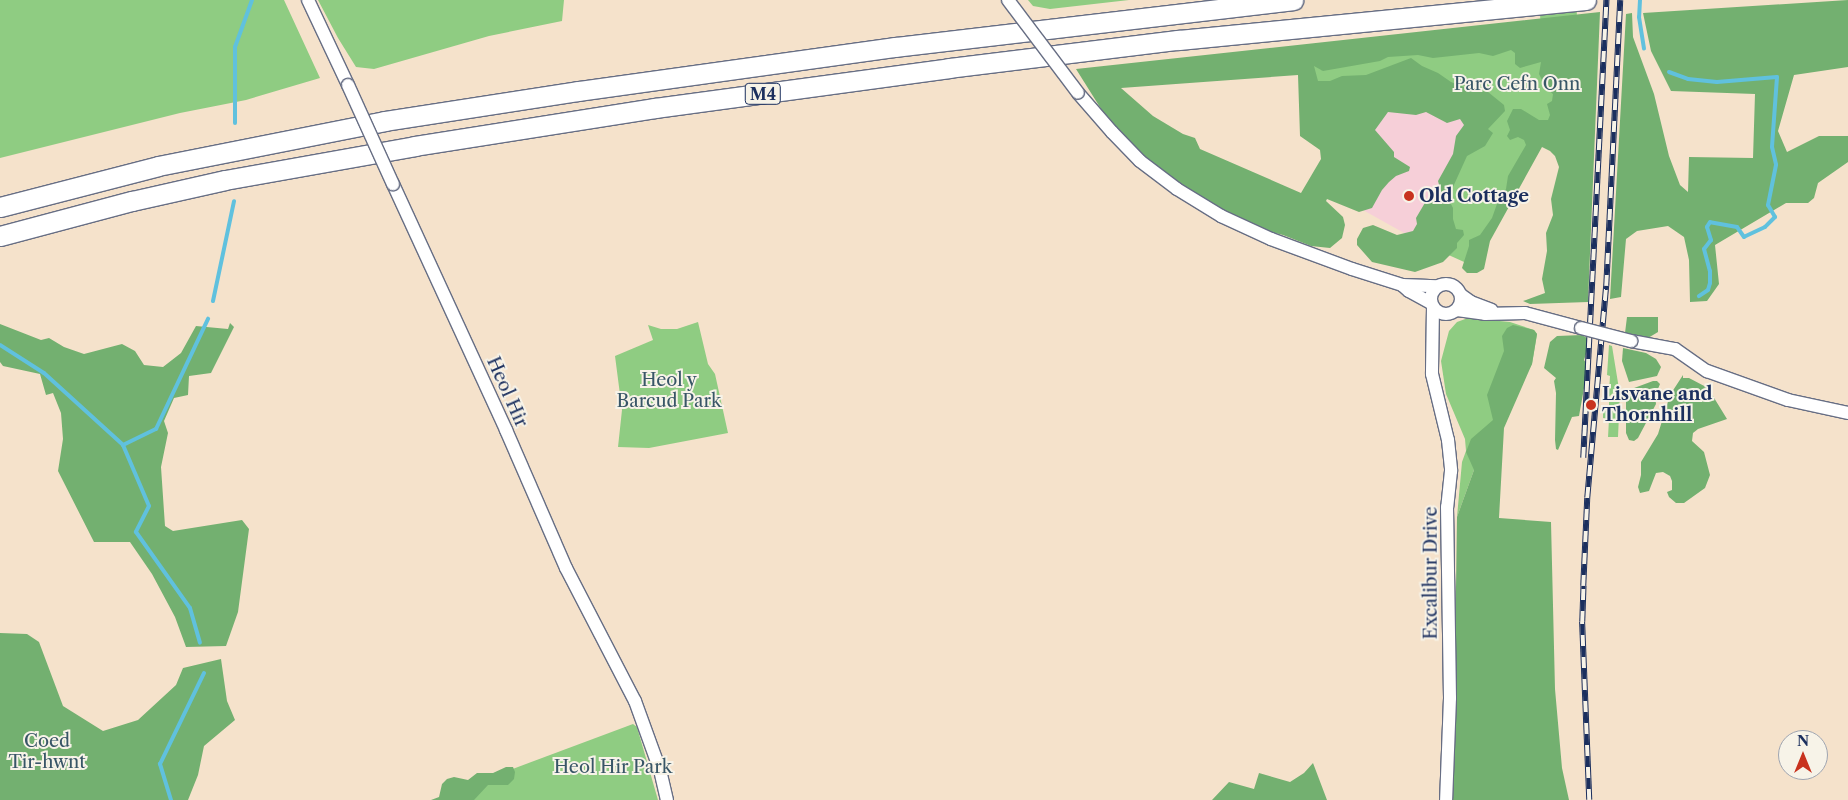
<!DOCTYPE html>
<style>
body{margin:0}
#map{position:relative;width:1848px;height:800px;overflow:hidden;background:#f5e2cb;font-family:"Libre Caslon Text",serif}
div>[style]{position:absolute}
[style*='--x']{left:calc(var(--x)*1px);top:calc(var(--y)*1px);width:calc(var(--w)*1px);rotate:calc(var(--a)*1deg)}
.built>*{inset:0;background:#f6cfd8}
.green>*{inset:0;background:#8fcc82}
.forest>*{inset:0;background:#73b070}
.stream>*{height:4px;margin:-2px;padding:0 2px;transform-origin:2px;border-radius:2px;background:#60c1de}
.roads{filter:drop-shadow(1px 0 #676e84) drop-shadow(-1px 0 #676e84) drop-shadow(0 1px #676e84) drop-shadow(0 -1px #676e84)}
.minor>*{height:12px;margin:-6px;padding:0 6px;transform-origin:6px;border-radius:6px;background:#fff}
.minor>.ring{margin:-6px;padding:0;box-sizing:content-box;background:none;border:12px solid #fff;border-radius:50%}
.highway>*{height:19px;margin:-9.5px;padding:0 9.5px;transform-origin:9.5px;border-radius:9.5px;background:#fff}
.rail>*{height:5.5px;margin-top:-2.75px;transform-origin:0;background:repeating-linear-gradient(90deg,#f7f3e8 0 11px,#1b2f5e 0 22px);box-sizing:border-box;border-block:1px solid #1b2f5e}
.bridges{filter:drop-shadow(1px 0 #676e84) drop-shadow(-1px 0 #676e84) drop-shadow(0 1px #676e84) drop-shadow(0 -1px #676e84)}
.minor-bridge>*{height:12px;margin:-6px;padding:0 6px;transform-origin:6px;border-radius:6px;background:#fff}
.dots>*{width:14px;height:14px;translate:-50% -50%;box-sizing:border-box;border:2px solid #f7f3e8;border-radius:50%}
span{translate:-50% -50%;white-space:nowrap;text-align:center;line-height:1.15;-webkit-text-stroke:4px #f7f3e8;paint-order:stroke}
.shield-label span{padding:1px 4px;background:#f7f3e8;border:1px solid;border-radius:4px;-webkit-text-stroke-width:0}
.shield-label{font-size:16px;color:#1b2f5e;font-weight:700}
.park-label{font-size:18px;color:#385667}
.poi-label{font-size:18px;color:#1b2f5e;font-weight:700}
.left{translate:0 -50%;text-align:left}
.street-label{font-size:18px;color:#1b2f5e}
.north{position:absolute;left:1778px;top:730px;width:50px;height:50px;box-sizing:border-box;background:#f7f3e8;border:1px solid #9fa5b1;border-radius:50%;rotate:0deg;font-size:14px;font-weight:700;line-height:20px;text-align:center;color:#1b2f5e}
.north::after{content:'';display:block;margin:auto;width:18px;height:22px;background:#c8321e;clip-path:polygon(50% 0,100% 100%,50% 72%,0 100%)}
</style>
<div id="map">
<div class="built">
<i style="clip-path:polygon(1363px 100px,1479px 119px,1422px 243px,1320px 186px)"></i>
</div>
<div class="green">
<i style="clip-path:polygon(0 0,284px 0,320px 78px,246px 100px,180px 113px,0 158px)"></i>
<i style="clip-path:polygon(318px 0,564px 0,562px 21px,489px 36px,374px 69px,356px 67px,338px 38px)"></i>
<i style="clip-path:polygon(1028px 0,1129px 0,1050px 9px,1033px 6px)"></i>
<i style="clip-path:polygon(1539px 0,1577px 0,1575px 143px,1545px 127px,1473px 266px,1422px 243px,1479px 119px,1397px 86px,1312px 129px,1309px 56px,1541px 29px)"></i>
<i style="clip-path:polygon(1468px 318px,1510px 322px,1534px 330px,1537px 334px,1532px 364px,1474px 470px,1457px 517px,1462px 462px,1466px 451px,1465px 439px,1446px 394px,1441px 361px,1449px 331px,1457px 322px)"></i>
<i style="clip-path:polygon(698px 322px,708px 364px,715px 374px,728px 433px,649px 448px,618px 447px,622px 410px,615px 356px,653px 340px,648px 325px,661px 329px,677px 329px)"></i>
<i style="clip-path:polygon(1609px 345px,1612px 346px,1619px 389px,1607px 398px,1605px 398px,1605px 392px,1609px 392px,1610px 376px,1607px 375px)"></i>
<i style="clip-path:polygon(1620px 393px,1618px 437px,1608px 437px,1609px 419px,1603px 418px,1603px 410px,1609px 410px,1609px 401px)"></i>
<i style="clip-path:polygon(633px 724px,637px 727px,658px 800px,446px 800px,459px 789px)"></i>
</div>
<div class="forest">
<i style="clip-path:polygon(1848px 0,1848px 67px,1794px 75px,1778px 131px,1787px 152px,1819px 136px,1848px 136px,1848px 162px,1818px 183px,1814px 198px,1808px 203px,1786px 203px,1715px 245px,1719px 284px,1707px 301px,1690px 302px,1689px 260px,1684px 237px,1668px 226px,1637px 231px,1626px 239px,1621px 297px,1610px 299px,1626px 14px,1632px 13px,1633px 37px,1654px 94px,1669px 156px,1680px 185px,1688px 192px,1689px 157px,1753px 158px,1755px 94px,1671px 91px,1651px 51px,1643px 13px)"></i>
<i style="clip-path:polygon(evenodd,1600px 12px,1588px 302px,1530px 304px,1523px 301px,1545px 293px,1542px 279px,1547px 251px,1546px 233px,1553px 215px,1551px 199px,1559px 167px,1555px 156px,1550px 151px,1542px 147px,1490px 241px,1484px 269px,1477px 273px,1467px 273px,1462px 268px,1469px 246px,1469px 240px,1480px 235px,1492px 218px,1498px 201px,1506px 189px,1508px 176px,1526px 145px,1524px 140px,1518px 137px,1510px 140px,1507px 136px,1510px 130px,1507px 121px,1513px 109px,1521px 109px,1539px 120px,1548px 120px,1550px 115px,1547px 104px,1552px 101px,1553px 94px,1546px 88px,1539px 74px,1541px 62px,1520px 68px,1515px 64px,1515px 53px,1511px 50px,1493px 56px,1479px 53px,1433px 58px,1418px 55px,1388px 57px,1380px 61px,1323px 71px,1314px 66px,1318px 81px,1330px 81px,1342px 76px,1366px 75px,1411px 58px,1422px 66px,1438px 73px,1451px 82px,1471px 90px,1488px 92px,1504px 105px,1505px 111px,1488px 129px,1493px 133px,1485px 146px,1467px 156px,1448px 198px,1453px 208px,1453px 219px,1456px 229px,1463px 230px,1464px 235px,1457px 243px,1457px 248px,1443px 262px,1415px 272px,1372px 262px,1357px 245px,1357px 239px,1363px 228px,1373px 225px,1397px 235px,1413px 231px,1417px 224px,1416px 218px,1426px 201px,1441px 192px,1438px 181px,1453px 154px,1456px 136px,1464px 125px,1460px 119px,1447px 123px,1426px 112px,1416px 115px,1388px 112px,1375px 130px,1394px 152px,1394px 157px,1410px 167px,1409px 171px,1396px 176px,1389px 182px,1382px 190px,1372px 208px,1359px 212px,1327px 199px,1326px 201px,1343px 217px,1345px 225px,1342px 238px,1330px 248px,1311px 246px,1283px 235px,1251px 227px,1171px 181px,1108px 120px,1076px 69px,1600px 12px,1298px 75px,1300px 136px,1320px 150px,1321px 159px,1301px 193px,1200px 149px,1195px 138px,1183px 134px,1153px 116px,1121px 88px,1298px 75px)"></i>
<i style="clip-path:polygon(1627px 317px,1658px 317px,1658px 332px,1648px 338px,1625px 333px)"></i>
<i style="clip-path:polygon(230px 323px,234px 327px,211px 373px,189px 376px,188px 395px,174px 398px,164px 421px,168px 433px,161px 467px,165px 526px,173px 531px,242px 520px,249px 529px,238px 612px,226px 646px,186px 647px,175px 617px,152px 574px,130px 542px,94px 542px,58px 471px,63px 439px,61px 413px,53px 393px,46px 395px,40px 374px,3px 366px,0 362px,0 324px,41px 340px,49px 338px,64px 347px,84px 354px,122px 344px,135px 351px,144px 365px,163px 367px,181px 353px,196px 326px,228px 329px)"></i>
<i style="clip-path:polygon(1513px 325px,1534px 330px,1537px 334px,1532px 364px,1504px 428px,1499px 518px,1551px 522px,1555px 689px,1562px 768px,1569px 800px,1453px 800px,1457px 517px,1474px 470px,1466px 452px,1471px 439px,1493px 420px,1487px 395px,1504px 351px,1502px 336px,1507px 328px)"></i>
<i style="clip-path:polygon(1582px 335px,1587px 338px,1587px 351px,1584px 360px,1588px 366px,1579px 416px,1572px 417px,1558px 450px,1556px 449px,1555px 440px,1556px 393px,1554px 381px,1556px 378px,1544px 368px,1550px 342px,1557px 336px)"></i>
<i style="clip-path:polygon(1623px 348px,1646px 353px,1656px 359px,1661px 367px,1657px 376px,1629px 382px,1622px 361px)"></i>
<i style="clip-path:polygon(1683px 375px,1683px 378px,1689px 378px,1708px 388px,1727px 419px,1698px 429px,1693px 433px,1692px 441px,1704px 452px,1710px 475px,1705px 488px,1684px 503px,1676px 503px,1669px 497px,1667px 492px,1672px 490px,1672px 481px,1670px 476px,1663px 472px,1656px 473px,1649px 491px,1640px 493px,1638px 487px,1641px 475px,1641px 462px,1658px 434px,1670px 395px)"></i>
<i style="clip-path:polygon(1653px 381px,1657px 381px,1660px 384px,1655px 396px,1656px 404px,1638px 438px,1634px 441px,1629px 440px,1626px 433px,1626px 391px)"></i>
<i style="clip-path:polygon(0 633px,27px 634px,39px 642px,63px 706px,103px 731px,138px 720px,176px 685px,183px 668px,221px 659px,227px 701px,235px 720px,204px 746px,198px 775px,188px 800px,0 800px)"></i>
<i style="clip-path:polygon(1313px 763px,1327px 800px,1212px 800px,1229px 782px,1254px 789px,1259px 773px,1290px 782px,1304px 773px)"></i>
<i style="clip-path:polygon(506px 767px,513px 767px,515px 772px,514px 779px,508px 785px,488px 785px,474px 800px,431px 800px,439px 797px,442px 784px,447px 779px,454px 777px,468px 780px,477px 773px,493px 773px)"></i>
</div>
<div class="stream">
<i style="--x:1640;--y:0;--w:17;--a:93"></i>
<i style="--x:1639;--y:17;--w:32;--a:81"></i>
<i style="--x:1669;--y:72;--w:20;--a:20"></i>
<i style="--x:1688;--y:79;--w:29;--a:6"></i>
<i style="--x:1717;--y:82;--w:60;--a:-4.8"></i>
<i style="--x:1777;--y:77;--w:70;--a:94.1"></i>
<i style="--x:1772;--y:147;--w:18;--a:77"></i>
<i style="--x:1776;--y:165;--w:41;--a:101.3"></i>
<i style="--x:1768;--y:205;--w:14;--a:60"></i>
<i style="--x:1775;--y:217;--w:14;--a:135"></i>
<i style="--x:1765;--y:227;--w:23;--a:155"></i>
<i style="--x:1744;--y:237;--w:12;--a:-125"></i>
<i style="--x:1737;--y:227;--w:27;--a:-170"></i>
<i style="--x:1710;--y:222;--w:6;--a:121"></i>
<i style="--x:1707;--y:227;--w:14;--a:73"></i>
<i style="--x:1711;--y:240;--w:11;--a:128"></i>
<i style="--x:1704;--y:249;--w:23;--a:75"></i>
<i style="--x:1710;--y:271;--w:12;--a:90"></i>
<i style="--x:1710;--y:283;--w:7;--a:106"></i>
<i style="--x:1708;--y:290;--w:11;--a:146"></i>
<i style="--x:235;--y:123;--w:76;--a:-90"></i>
<i style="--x:235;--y:47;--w:50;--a:-70.1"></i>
<i style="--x:213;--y:301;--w:102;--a:-78.1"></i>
<i style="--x:0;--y:345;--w:52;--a:32.5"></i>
<i style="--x:44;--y:373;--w:107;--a:42.3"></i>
<i style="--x:123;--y:445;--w:66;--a:66.9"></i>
<i style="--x:149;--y:506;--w:29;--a:117"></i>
<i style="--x:136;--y:532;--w:93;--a:54.6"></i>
<i style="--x:190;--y:608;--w:36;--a:74"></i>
<i style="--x:123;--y:445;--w:37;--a:-26"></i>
<i style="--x:156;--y:429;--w:122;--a:-64.7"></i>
<i style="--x:171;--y:800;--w:38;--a:-107"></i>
<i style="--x:160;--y:764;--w:101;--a:-64.2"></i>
</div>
<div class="roads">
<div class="minor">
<i style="--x:308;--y:0;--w:94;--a:64.8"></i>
<i style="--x:1078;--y:93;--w:52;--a:48.9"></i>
<i style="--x:1112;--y:132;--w:40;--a:46"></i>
<i style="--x:1140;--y:161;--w:46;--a:37.1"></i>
<i style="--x:1177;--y:189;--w:52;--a:31.5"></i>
<i style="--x:1221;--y:216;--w:55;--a:24.7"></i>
<i style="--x:1271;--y:239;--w:86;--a:20.3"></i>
<i style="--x:1352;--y:269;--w:52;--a:17.7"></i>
<i style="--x:1402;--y:285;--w:35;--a:2"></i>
<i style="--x:393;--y:184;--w:271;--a:65.3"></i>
<i style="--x:506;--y:430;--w:150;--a:66.5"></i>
<i style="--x:566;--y:568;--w:150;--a:62.6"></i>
<i style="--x:635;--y:701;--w:73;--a:70.1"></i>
<i style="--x:660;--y:770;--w:31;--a:77"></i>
<i class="ring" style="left:1431px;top:284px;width:18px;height:18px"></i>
<i style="--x:1402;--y:285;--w:9;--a:41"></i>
<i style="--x:1409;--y:291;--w:25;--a:29"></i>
<i style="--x:1461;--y:295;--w:12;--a:35"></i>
<i style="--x:1471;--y:302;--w:22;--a:21"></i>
<i style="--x:1433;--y:307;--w:67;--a:90.9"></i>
<i style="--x:1432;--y:374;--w:68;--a:76.4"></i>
<i style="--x:1448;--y:440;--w:31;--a:84"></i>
<i style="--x:1451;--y:471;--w:36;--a:96"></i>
<i style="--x:1447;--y:507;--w:191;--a:89.1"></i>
<i style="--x:1450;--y:698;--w:102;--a:92.2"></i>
<i style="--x:1457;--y:310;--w:28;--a:8"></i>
<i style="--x:1485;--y:314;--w:40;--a:-1.4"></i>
<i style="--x:1525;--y:313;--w:58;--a:15"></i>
<i style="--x:1631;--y:341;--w:45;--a:10.3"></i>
<i style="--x:1675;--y:349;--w:39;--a:35"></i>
<i style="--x:1707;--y:371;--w:86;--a:19.7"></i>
<i style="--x:1788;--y:400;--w:61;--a:12.2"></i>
</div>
<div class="highway">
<i style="--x:0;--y:207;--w:163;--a:-14.5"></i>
<i style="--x:158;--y:166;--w:231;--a:-11.2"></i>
<i style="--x:385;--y:121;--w:195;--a:-8.8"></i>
<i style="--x:578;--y:91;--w:320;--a:-7.9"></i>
<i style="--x:895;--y:47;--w:401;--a:-6.7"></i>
<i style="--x:0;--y:236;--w:137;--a:-14.9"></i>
<i style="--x:132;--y:201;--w:95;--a:-12.7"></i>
<i style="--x:225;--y:180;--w:193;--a:-10.1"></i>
<i style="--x:415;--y:146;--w:243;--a:-9"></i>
<i style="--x:655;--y:108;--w:297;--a:-7.7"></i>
<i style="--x:949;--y:68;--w:231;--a:-7"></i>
<i style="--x:1178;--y:40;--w:410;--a:-5.6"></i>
</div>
</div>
<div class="rail">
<i style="--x:1583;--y:458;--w:459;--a:-87.1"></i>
<i style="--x:1589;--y:800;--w:178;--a:-92.3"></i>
<i style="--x:1582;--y:622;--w:36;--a:-88"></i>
<i style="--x:1583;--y:586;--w:88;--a:-87.4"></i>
<i style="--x:1587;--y:498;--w:213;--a:-84.9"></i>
<i style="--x:1606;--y:286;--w:286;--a:-87.2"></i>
</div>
<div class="bridges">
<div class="minor-bridge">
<i style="--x:1008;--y:0;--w:116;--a:53"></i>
<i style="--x:348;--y:85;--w:109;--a:65.6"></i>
<i style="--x:1581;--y:328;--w:52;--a:14.6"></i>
</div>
</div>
<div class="dots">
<i style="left:1409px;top:196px;background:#c8321e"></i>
<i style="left:1591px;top:405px;background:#c8321e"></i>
</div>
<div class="shield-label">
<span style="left:763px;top:94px">M4</span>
</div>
<div class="park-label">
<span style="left:1517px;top:84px">Parc Cefn Onn</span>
<span style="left:669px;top:391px">Heol y<br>Barcud Park</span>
<span style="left:47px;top:752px">Coed<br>Tir-hwnt</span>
<span style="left:613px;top:767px">Heol Hir Park</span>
</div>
<div class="poi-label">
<span class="left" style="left:1419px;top:196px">Old Cottage</span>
<span class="left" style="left:1602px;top:405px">Lisvane and<br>Thornhill</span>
</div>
<div class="street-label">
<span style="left:507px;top:392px;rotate:66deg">Heol Hir</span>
<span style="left:1431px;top:573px;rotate:-90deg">Excalibur Drive</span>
</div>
<div class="north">N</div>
</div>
